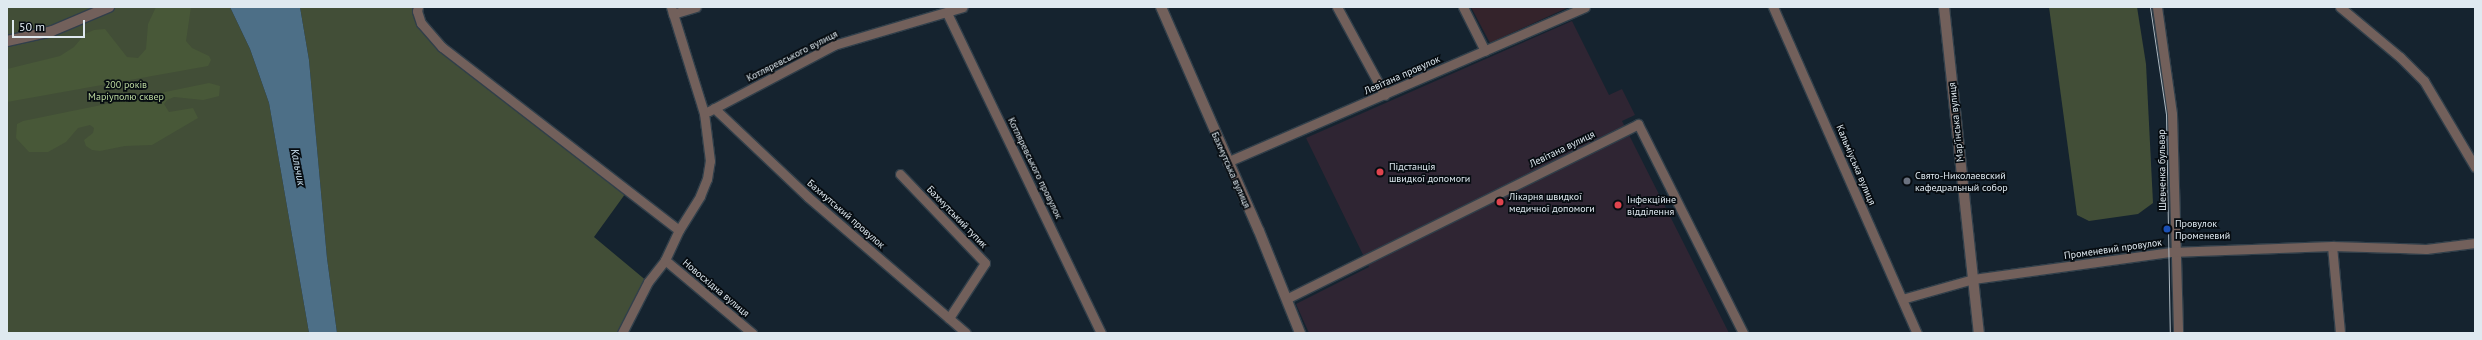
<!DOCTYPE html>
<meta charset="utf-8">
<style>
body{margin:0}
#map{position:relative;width:2482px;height:340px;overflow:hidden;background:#15232f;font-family:"PT Sans",sans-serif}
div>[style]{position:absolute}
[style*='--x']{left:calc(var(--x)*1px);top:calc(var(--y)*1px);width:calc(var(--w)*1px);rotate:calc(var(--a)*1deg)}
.industrial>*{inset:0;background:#34232b}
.medical>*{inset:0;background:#2f2533}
.green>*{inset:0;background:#424e37}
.forest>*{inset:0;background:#485838}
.water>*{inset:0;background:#4d6f87}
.roads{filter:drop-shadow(1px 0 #313f4a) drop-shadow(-1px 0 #313f4a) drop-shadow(0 1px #313f4a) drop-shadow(0 -1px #313f4a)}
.minor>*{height:9px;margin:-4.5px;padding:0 4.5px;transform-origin:4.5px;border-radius:4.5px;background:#72605b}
.tertiary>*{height:10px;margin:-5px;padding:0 5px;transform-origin:5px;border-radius:5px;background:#72605b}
.tram>*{height:1px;margin:-0.5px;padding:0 0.5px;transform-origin:0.5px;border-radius:0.5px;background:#adb8c0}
.dots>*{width:11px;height:11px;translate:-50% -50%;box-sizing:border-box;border:2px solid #060c11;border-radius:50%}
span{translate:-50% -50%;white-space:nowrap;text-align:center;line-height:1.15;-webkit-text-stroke:3.5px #060c11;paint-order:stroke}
.street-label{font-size:10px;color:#dfe9f0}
.park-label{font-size:10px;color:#bbd89e}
.poi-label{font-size:10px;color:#dfe9f0}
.left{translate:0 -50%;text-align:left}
.water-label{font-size:11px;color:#d1e8f8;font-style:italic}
.frame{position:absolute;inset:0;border:8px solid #dfe9f0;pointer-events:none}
.scale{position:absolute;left:12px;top:20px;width:73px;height:18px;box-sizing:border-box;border:2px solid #dfe9f0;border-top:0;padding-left:5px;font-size:12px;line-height:14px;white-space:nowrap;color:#dfe9f0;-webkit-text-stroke:3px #060c11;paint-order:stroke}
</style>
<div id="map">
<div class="industrial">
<i style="clip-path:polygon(1471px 7px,1569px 7px,1490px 43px)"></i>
</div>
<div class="medical">
<i style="clip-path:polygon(1572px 21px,1609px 95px,1622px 89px,1635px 115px,1622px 121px,1729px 333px,1309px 333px,1296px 304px,1369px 267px,1306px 138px)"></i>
</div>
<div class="green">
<i style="clip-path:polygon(7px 7px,97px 7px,50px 26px,7px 36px)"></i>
<i style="clip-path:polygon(110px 7px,230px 7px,250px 49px,269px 103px,309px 333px,7px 333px,7px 41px)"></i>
<i style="clip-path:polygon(300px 7px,418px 7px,429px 35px,628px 190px,594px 237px,648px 282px,622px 333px,337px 333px,327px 258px,309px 60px)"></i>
<i style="clip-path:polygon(2049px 7px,2137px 7px,2146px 64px,2153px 203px,2138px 214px,2089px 221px,2077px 215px)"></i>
</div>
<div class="forest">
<i style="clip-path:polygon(156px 7px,191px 7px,186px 41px,192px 48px,209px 56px,211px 60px,208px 66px,7px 102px,7px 69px,60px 56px,74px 47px,85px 34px,94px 30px,105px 29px,127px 57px,138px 58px,146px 49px,148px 24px)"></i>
<i style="clip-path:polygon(209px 83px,220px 86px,219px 96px,203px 100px,174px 97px,167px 100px,164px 104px,169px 112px,193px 108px,198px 118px,152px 145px,125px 146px,100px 151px,92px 150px,86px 146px,84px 140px,93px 133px,94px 128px,90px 125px,78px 128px,66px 142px,48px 152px,29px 152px,16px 138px,17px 124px,23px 121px)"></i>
</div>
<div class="water">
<i style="clip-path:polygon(230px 7px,300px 7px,309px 60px,327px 258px,337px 333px,309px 333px,269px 103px,250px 49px)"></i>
</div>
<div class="roads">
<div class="minor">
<i style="--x:418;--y:7;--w:4;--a:104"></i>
<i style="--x:417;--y:11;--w:13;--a:72"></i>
<i style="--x:421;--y:23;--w:32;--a:49"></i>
<i style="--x:442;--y:47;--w:299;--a:37.7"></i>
<i style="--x:1337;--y:7;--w:100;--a:61.4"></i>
<i style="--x:1463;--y:7;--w:49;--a:63.4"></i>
<i style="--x:1773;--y:7;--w:356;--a:66.2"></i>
<i style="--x:2157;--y:7;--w:108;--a:82"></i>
<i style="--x:2172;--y:114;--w:219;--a:88.4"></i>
<i style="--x:2340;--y:7;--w:78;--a:39.8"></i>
<i style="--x:2400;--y:57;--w:34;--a:45"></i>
<i style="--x:2424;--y:81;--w:100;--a:59.3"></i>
<i style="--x:947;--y:13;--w:355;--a:64.3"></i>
<i style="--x:673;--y:14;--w:24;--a:-17"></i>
<i style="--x:714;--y:108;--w:129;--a:43.4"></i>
<i style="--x:808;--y:197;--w:208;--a:40.7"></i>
<i style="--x:709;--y:111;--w:141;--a:-27.8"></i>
<i style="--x:834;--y:45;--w:134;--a:-16.4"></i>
<i style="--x:1227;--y:162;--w:390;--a:-23.4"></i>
<i style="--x:900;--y:174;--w:123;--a:46.3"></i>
<i style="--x:985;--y:263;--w:66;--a:123.2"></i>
<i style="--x:2332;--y:246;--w:87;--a:84.7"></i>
<i style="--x:665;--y:260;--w:114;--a:40"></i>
<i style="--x:1288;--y:298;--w:391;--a:-26.4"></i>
<i style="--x:1638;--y:124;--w:234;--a:63.3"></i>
<i style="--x:1902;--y:299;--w:74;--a:-15.7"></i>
<i style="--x:1973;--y:279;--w:200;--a:-7.8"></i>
<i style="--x:2171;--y:252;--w:161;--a:-2.1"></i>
<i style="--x:2332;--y:246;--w:94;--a:1.8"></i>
<i style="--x:2426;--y:249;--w:49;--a:-7"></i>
<i style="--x:622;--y:333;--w:57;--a:-63"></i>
<i style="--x:648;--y:282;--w:28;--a:-52"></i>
<i style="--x:665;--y:260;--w:33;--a:-65"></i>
<i style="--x:679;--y:230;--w:40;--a:-58"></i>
<i style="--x:700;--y:196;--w:18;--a:-68"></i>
<i style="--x:707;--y:179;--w:18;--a:-81"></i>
<i style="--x:710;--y:161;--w:48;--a:-97.1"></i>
<i style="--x:704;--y:113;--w:111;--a:-107.3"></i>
</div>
<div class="tertiary">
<i style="--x:1161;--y:7;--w:244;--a:66.4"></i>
<i style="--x:1259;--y:231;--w:110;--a:68.1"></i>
<i style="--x:1944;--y:7;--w:328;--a:83.9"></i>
<i style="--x:7;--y:41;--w:46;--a:-12.5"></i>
<i style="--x:52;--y:31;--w:62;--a:-22.8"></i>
</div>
</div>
<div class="tram">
<i style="--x:2150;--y:7;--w:108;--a:81.5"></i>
<i style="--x:2166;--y:114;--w:219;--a:89"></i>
</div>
<div class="dots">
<i style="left:1380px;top:172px;background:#e0444e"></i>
<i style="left:1907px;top:181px;background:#6b7280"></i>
<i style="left:1500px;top:202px;background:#e0444e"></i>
<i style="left:1618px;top:205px;background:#e0444e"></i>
<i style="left:2167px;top:229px;background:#1a4fb4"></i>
</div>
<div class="street-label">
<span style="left:792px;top:56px;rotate:-27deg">Котляревського вулиця</span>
<span style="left:1402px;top:75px;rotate:-24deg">Левітана провулок</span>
<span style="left:1956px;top:122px;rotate:-96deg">Мар'їнська вулиця</span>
<span style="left:1562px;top:149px;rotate:-26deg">Левітана вулиця</span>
<span style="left:1856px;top:165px;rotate:67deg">Кальміуська вулиця</span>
<span style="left:1035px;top:168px;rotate:64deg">Котляревського провулок</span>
<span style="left:1231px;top:170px;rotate:66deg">Бахмутська вулиця</span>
<span style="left:2162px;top:170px;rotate:-91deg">Шевченка бульвар</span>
<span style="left:846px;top:214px;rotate:41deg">Бахмутський провулок</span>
<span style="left:957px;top:217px;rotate:46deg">Бахмутський тупик</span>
<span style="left:2113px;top:249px;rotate:-8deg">Променевий провулок</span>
<span style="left:716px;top:288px;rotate:40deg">Новосхідна вулиця</span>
</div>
<div class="park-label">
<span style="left:126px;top:90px">200 років<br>Маріуполю сквер</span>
</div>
<div class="poi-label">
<span class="left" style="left:1389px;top:172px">Підстанція<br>швидкої допомоги</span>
<span class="left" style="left:1915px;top:181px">Свято-Николаевский<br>кафедральный собор</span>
<span class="left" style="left:1509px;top:202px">Лікарня швидкої<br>медичної допомоги</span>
<span class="left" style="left:1627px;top:205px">Інфекційне<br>відділення</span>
<span class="left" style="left:2175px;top:229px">Провулок<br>Променевий</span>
</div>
<div class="water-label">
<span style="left:298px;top:167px;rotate:79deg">Кальчик</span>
</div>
<div class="frame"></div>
<div class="scale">50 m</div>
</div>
